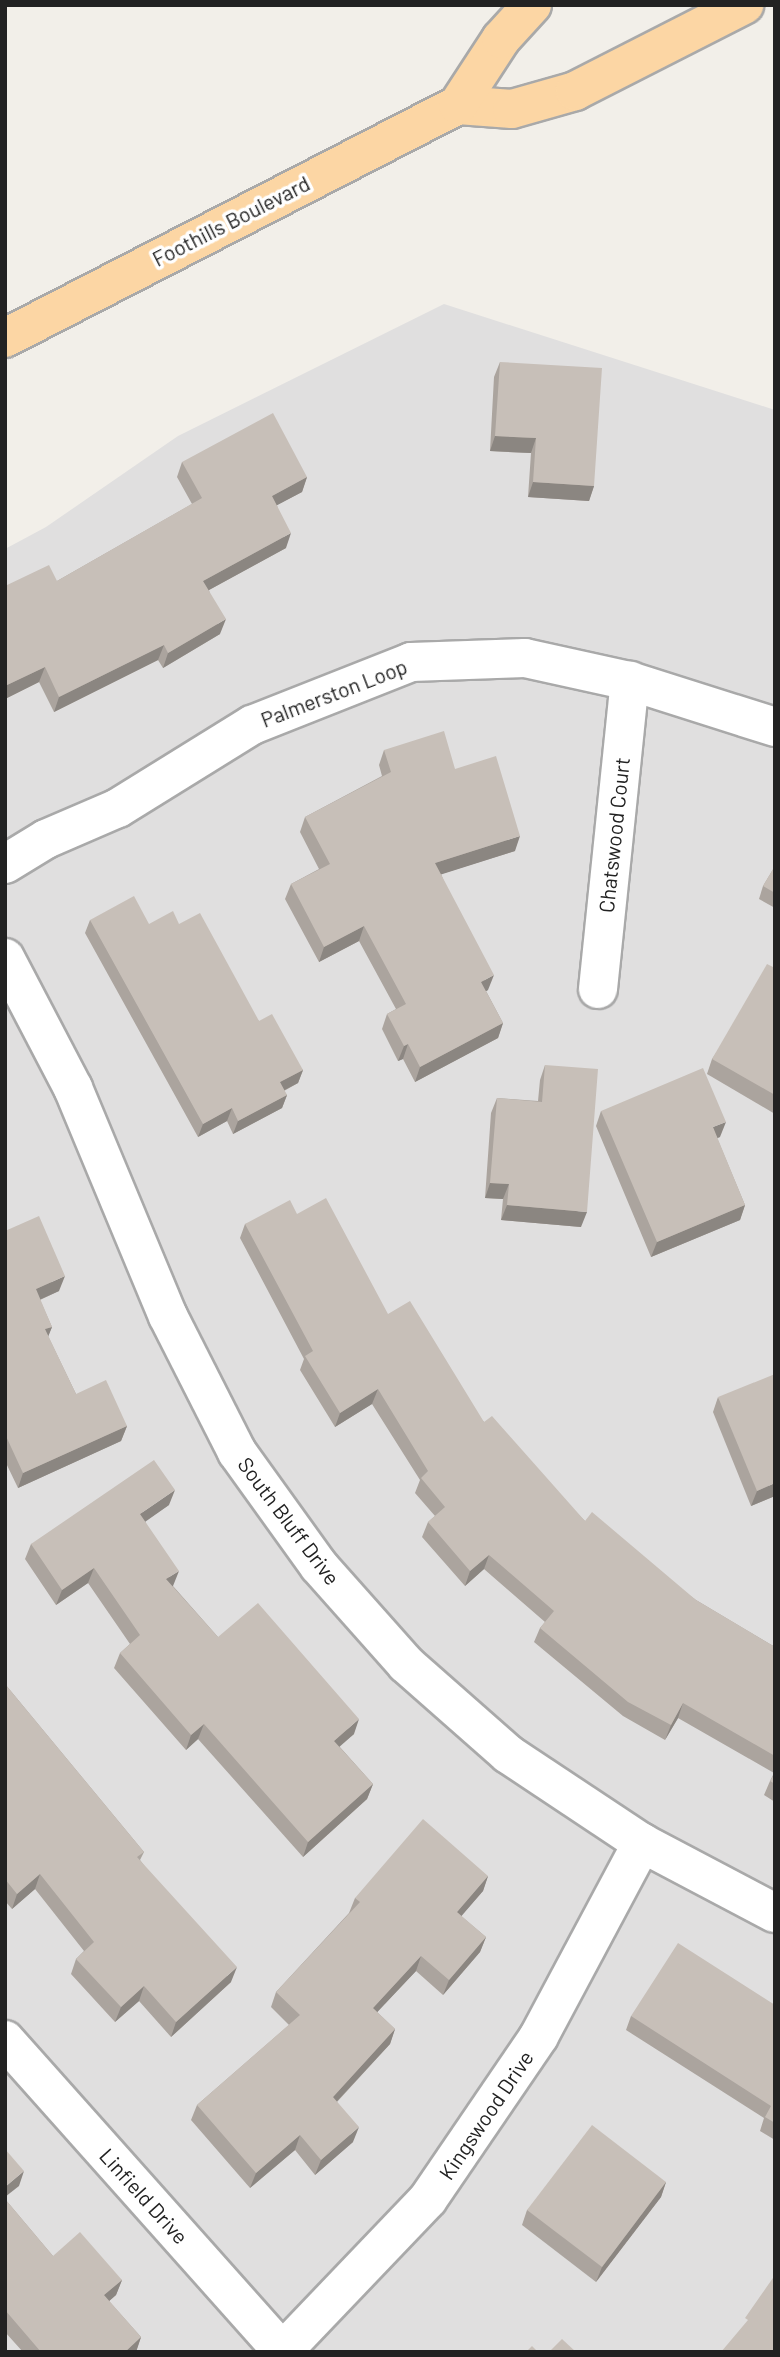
<!DOCTYPE html>
<style>
body{margin:0}
#map{position:relative;width:780px;height:2357px;overflow:hidden;background:#f2efe9;font-family:Barlow,sans-serif}
div>[style]{position:absolute}
[style*='--x']{left:calc(var(--x)*1px);top:calc(var(--y)*1px);width:calc(var(--w)*1px);rotate:calc(var(--a)*1deg)}
.residential>*{inset:0;background:#e0dfdf}
.roads{filter:drop-shadow(2px 0 #a9a9a9) drop-shadow(-2px 0 #a9a9a9) drop-shadow(0 2px #a9a9a9) drop-shadow(0 -2px #a9a9a9)}
.street>*{height:38px;margin:-19px;padding:0 19px;transform-origin:19px;border-radius:19px;background:#fff}
.primary>*{height:38px;margin:-19px;padding:0 19px;transform-origin:19px;border-radius:19px;background:#fcd6a4}
.wall>*{inset:0;background:#aba49e}
.shaded-wall>*{inset:0;background:#8b8681}
.building>*{inset:0;background:#c7bfb8}
span{translate:-50% -50%;white-space:nowrap;text-align:center;line-height:1.15;-webkit-text-stroke:7px #fff;paint-order:stroke}
.street-label{font-size:21px;color:#222}
.frame{position:absolute;inset:0;border:7px solid #222;pointer-events:none}
</style>
<div id="map">
<div class="residential">
<i style="clip-path:polygon(444px 304px,775px 410px,775px 2352px,5px 2352px,5px 549px,46px 527px,178px 436px)"></i>
</div>
<div class="roads">
<div class="street">
<i style="--x:5;--y:864;--w:48;--a:-31.4"></i>
<i style="--x:46;--y:839;--w:78;--a:-23.3"></i>
<i style="--x:118;--y:808;--w:158;--a:-31.8"></i>
<i style="--x:252;--y:725;--w:171;--a:-21.6"></i>
<i style="--x:411;--y:662;--w:114;--a:-2"></i>
<i style="--x:525;--y:658;--w:107;--a:12.4"></i>
<i style="--x:630;--y:681;--w:152;--a:17.6"></i>
<i style="--x:5;--y:958;--w:147;--a:62.4"></i>
<i style="--x:73;--y:1088;--w:247;--a:67.4"></i>
<i style="--x:168;--y:1316;--w:153;--a:63.1"></i>
<i style="--x:237;--y:1452;--w:140;--a:54.3"></i>
<i style="--x:319;--y:1566;--w:131;--a:48.4"></i>
<i style="--x:406;--y:1664;--w:136;--a:41.4"></i>
<i style="--x:508;--y:1754;--w:161;--a:33.6"></i>
<i style="--x:642;--y:1843;--w:150;--a:27.8"></i>
<i style="--x:598;--y:989;--w:310;--a:-84.1"></i>
<i style="--x:5;--y:2040;--w:418;--a:48.3"></i>
<i style="--x:282;--y:2352;--w:211;--a:-46.3"></i>
<i style="--x:428;--y:2199;--w:197;--a:-55.7"></i>
<i style="--x:539;--y:2036;--w:219;--a:-61.9"></i>
</div>
<div class="primary">
<i style="--x:458;--y:105;--w:54;--a:4.2"></i>
<i style="--x:512;--y:109;--w:66;--a:-15.9"></i>
<i style="--x:575;--y:91;--w:190;--a:-27"></i>
<i style="--x:5;--y:338;--w:509;--a:-27.22"></i>
<i style="--x:458;--y:105;--w:79;--a:-56.9"></i>
<i style="--x:501;--y:39;--w:46;--a:-47.6"></i>
</div>
</div>
<div class="wall">
<i style="clip-path:polygon(500px 362px,594px 486px,589px 501px,528px 497px,531px 453px,490px 451px,494px 377px)"></i>
<i style="clip-path:polygon(182px 462px,307px 477px,302px 492px,277px 505px,286px 548px,209px 590px,220px 634px,163px 668px,158px 660px,54px 712px,39px 682px,5px 699px,5px 586px,57px 581px,192px 504px,177px 477px)"></i>
<i style="clip-path:polygon(384px 750px,455px 769px,515px 851px,441px 874px,488px 990px,486px 991px,503px 1023px,498px 1038px,415px 1082px,403px 1059px,398px 1061px,382px 1029px,387px 1014px,396px 1009px,359px 941px,319px 962px,285px 899px,291px 884px,319px 869px,300px 832px,305px 817px,382px 776px,379px 765px)"></i>
<i style="clip-path:polygon(775px 866px,775px 908px,759px 899px,763px 886px)"></i>
<i style="clip-path:polygon(90px 920px,149px 924px,259px 1021px,303px 1070px,298px 1083px,284px 1091px,287px 1095px,282px 1108px,233px 1134px,227px 1121px,198px 1137px,85px 933px)"></i>
<i style="clip-path:polygon(775px 968px,775px 1114px,707px 1074px,712px 1059px)"></i>
<i style="clip-path:polygon(545px 1065px,581px 1227px,501px 1220px,503px 1199px,485px 1198px,491px 1113px,497px 1098px,538px 1101px,540px 1080px)"></i>
<i style="clip-path:polygon(601px 1111px,720px 1137px,717px 1138px,745px 1205px,740px 1220px,651px 1257px,596px 1126px)"></i>
<i style="clip-path:polygon(297px 1214px,484px 1422px,585px 1521px,696px 1600px,775px 1647px,775px 1802px,764px 1795px,770px 1781px,774px 1773px,678px 1718px,665px 1740px,623px 1716px,534px 1642px,540px 1628px,545px 1622px,484px 1569px,465px 1586px,422px 1537px,428px 1522px,435px 1516px,415px 1493px,420px 1480px,372px 1404px,335px 1427px,300px 1370px,304px 1359px,240px 1238px,245px 1224px)"></i>
<i style="clip-path:polygon(5px 1231px,59px 1291px,40px 1300px,52px 1327px,48px 1336px,76px 1394px,127px 1426px,121px 1441px,18px 1488px,5px 1461px)"></i>
<i style="clip-path:polygon(718px 1397px,775px 1496px,751px 1506px,713px 1412px)"></i>
<i style="clip-path:polygon(169px 1505px,145px 1521px,173px 1586px,218px 1637px,354px 1734px,339px 1746px,373px 1784px,367px 1799px,303px 1857px,198px 1739px,186px 1750px,114px 1668px,120px 1653px,130px 1644px,88px 1583px,56px 1605px,25px 1559px,31px 1544px)"></i>
<i style="clip-path:polygon(5px 1684px,144px 1852px,140px 1860px,231px 1982px,171px 2037px,139px 2001px,115px 2022px,71px 1974px,76px 1959px,84px 1951px,35px 1889px,12px 1909px,5px 1901px)"></i>
<i style="clip-path:polygon(488px 1876px,483px 1891px,461px 1916px,486px 1937px,480px 1952px,443px 1995px,416px 1971px,377px 2012px,395px 2029px,390px 2044px,337px 2102px,353px 2142px,315px 2175px,295px 2150px,250px 2188px,191px 2120px,197px 2105px,289px 2025px,271px 2007px,276px 1992px,349px 1913px,355px 1898px)"></i>
<i style="clip-path:polygon(775px 2005px,775px 2140px,760px 2131px,764px 2118px,626px 2030px,631px 2016px)"></i>
<i style="clip-path:polygon(666px 2182px,661px 2197px,596px 2282px,522px 2225px,527px 2210px)"></i>
<i style="clip-path:polygon(5px 2199px,53px 2256px,122px 2280px,116px 2295px,109px 2301px,141px 2337px,136px 2352px,23px 2352px,5px 2332px)"></i>
</div>
<div class="shaded-wall">
<i style="clip-path:polygon(495px 436px,536px 438px,531px 453px,490px 451px)"></i>
<i style="clip-path:polygon(307px 477px,302px 492px,266px 511px,272px 496px)"></i>
<i style="clip-path:polygon(533px 482px,594px 486px,589px 501px,528px 497px)"></i>
<i style="clip-path:polygon(291px 533px,286px 548px,198px 596px,203px 581px)"></i>
<i style="clip-path:polygon(226px 619px,220px 634px,163px 668px,168px 653px)"></i>
<i style="clip-path:polygon(164px 645px,158px 660px,54px 712px,59px 697px)"></i>
<i style="clip-path:polygon(45px 667px,39px 682px,5px 699px,5px 686px)"></i>
<i style="clip-path:polygon(520px 836px,515px 851px,430px 878px,435px 863px)"></i>
<i style="clip-path:polygon(364px 926px,359px 941px,319px 962px,324px 947px)"></i>
<i style="clip-path:polygon(494px 975px,488px 990px,476px 997px,481px 982px)"></i>
<i style="clip-path:polygon(503px 1023px,498px 1038px,415px 1082px,420px 1067px)"></i>
<i style="clip-path:polygon(408px 1044px,403px 1059px,398px 1061px,404px 1046px)"></i>
<i style="clip-path:polygon(303px 1070px,298px 1083px,275px 1095px,280px 1082px)"></i>
<i style="clip-path:polygon(287px 1095px,282px 1108px,233px 1134px,238px 1121px)"></i>
<i style="clip-path:polygon(232px 1108px,227px 1121px,198px 1137px,203px 1124px)"></i>
<i style="clip-path:polygon(726px 1122px,720px 1137px,707px 1142px,713px 1127px)"></i>
<i style="clip-path:polygon(490px 1183px,509px 1184px,503px 1199px,485px 1198px)"></i>
<i style="clip-path:polygon(507px 1205px,587px 1212px,581px 1227px,501px 1220px)"></i>
<i style="clip-path:polygon(745px 1205px,740px 1220px,651px 1257px,657px 1242px)"></i>
<i style="clip-path:polygon(65px 1276px,59px 1291px,30px 1304px,36px 1289px)"></i>
<i style="clip-path:polygon(52px 1327px,46px 1342px,45px 1329px)"></i>
<i style="clip-path:polygon(378px 1389px,372px 1404px,335px 1427px,340px 1413px)"></i>
<i style="clip-path:polygon(127px 1426px,121px 1441px,18px 1488px,23px 1473px)"></i>
<i style="clip-path:polygon(775px 1483px,775px 1496px,751px 1506px,757px 1491px)"></i>
<i style="clip-path:polygon(175px 1490px,169px 1505px,135px 1529px,140px 1514px)"></i>
<i style="clip-path:polygon(489px 1555px,484px 1569px,465px 1586px,470px 1571px)"></i>
<i style="clip-path:polygon(94px 1568px,88px 1583px,56px 1605px,62px 1590px)"></i>
<i style="clip-path:polygon(179px 1571px,173px 1586px,161px 1594px,166px 1579px)"></i>
<i style="clip-path:polygon(683px 1703px,678px 1718px,665px 1740px,671px 1725px)"></i>
<i style="clip-path:polygon(359px 1719px,354px 1734px,329px 1756px,334px 1741px)"></i>
<i style="clip-path:polygon(204px 1724px,198px 1739px,186px 1750px,191px 1735px)"></i>
<i style="clip-path:polygon(373px 1784px,367px 1799px,303px 1857px,308px 1842px)"></i>
<i style="clip-path:polygon(40px 1874px,35px 1889px,12px 1909px,17px 1894px)"></i>
<i style="clip-path:polygon(488px 1876px,483px 1891px,452px 1927px,457px 1912px)"></i>
<i style="clip-path:polygon(486px 1937px,480px 1952px,443px 1995px,449px 1980px)"></i>
<i style="clip-path:polygon(421px 1956px,416px 1971px,367px 2023px,373px 2008px)"></i>
<i style="clip-path:polygon(237px 1967px,231px 1982px,171px 2037px,176px 2022px)"></i>
<i style="clip-path:polygon(144px 1986px,139px 2001px,115px 2022px,121px 2007px)"></i>
<i style="clip-path:polygon(395px 2029px,390px 2044px,327px 2112px,333px 2097px)"></i>
<i style="clip-path:polygon(359px 2127px,353px 2142px,315px 2175px,321px 2160px)"></i>
<i style="clip-path:polygon(300px 2135px,295px 2150px,250px 2188px,256px 2173px)"></i>
<i style="clip-path:polygon(24px 2171px,19px 2186px,5px 2197px,5px 2187px)"></i>
<i style="clip-path:polygon(666px 2182px,661px 2197px,596px 2282px,602px 2267px)"></i>
<i style="clip-path:polygon(122px 2280px,116px 2295px,99px 2310px,104px 2295px)"></i>
<i style="clip-path:polygon(141px 2337px,136px 2352px,125px 2352px)"></i>
</div>
<div class="building">
<i style="clip-path:polygon(500px 362px,602px 368px,594px 486px,533px 482px,536px 438px,495px 436px)"></i>
<i style="clip-path:polygon(273px 413px,307px 477px,272px 496px,291px 533px,203px 581px,226px 619px,168px 653px,164px 645px,59px 697px,45px 667px,5px 686px,5px 586px,49px 565px,57px 581px,202px 498px,182px 462px)"></i>
<i style="clip-path:polygon(444px 731px,455px 769px,496px 756px,520px 836px,435px 863px,494px 975px,481px 982px,503px 1023px,420px 1067px,408px 1044px,404px 1046px,387px 1014px,406px 1004px,364px 926px,324px 947px,291px 884px,330px 864px,305px 817px,391px 772px,384px 750px)"></i>
<i style="clip-path:polygon(775px 866px,775px 893px,763px 886px)"></i>
<i style="clip-path:polygon(134px 896px,149px 924px,173px 911px,179px 924px,200px 913px,259px 1021px,272px 1014px,303px 1070px,280px 1082px,287px 1095px,238px 1121px,232px 1108px,203px 1124px,90px 920px)"></i>
<i style="clip-path:polygon(767px 964px,775px 968px,775px 1095px,712px 1059px)"></i>
<i style="clip-path:polygon(545px 1065px,598px 1069px,587px 1212px,507px 1205px,509px 1184px,490px 1183px,497px 1098px,542px 1102px)"></i>
<i style="clip-path:polygon(703px 1068px,726px 1122px,713px 1127px,745px 1205px,657px 1242px,601px 1111px)"></i>
<i style="clip-path:polygon(326px 1198px,388px 1314px,410px 1301px,484px 1422px,492px 1416px,585px 1521px,592px 1512px,696px 1600px,775px 1647px,775px 1756px,683px 1703px,671px 1725px,628px 1702px,540px 1628px,554px 1611px,489px 1555px,470px 1571px,428px 1522px,445px 1507px,421px 1478px,428px 1471px,378px 1389px,340px 1413px,305px 1356px,313px 1351px,245px 1224px,290px 1200px,297px 1214px)"></i>
<i style="clip-path:polygon(39px 1216px,65px 1276px,36px 1289px,52px 1327px,45px 1329px,76px 1394px,106px 1380px,127px 1426px,23px 1473px,5px 1434px,5px 1231px)"></i>
<i style="clip-path:polygon(775px 1374px,775px 1483px,757px 1491px,718px 1397px)"></i>
<i style="clip-path:polygon(154px 1460px,175px 1490px,140px 1514px,179px 1571px,166px 1579px,218px 1637px,258px 1603px,359px 1719px,334px 1741px,373px 1784px,308px 1842px,204px 1724px,191px 1735px,120px 1653px,140px 1635px,94px 1568px,62px 1590px,31px 1544px)"></i>
<i style="clip-path:polygon(5px 1684px,144px 1852px,137px 1857px,237px 1967px,176px 2022px,144px 1986px,121px 2007px,76px 1959px,94px 1942px,40px 1874px,17px 1894px,5px 1879px)"></i>
<i style="clip-path:polygon(775px 1773px,775px 1784px,770px 1781px)"></i>
<i style="clip-path:polygon(423px 1819px,488px 1876px,457px 1912px,486px 1937px,449px 1980px,421px 1956px,373px 2008px,395px 2029px,333px 2097px,359px 2127px,321px 2160px,300px 2135px,256px 2173px,197px 2105px,300px 2015px,276px 1992px,360px 1902px,355px 1898px)"></i>
<i style="clip-path:polygon(678px 1943px,775px 2005px,775px 2123px,765px 2117px,771px 2106px,631px 2016px)"></i>
<i style="clip-path:polygon(592px 2125px,666px 2182px,602px 2267px,527px 2210px)"></i>
<i style="clip-path:polygon(5px 2149px,24px 2171px,5px 2187px)"></i>
<i style="clip-path:polygon(5px 2199px,53px 2256px,80px 2232px,122px 2280px,104px 2295px,141px 2337px,125px 2352px,41px 2352px,5px 2310px)"></i>
<i style="clip-path:polygon(775px 2275px,775px 2352px,721px 2352px,748px 2320px,745px 2318px)"></i>
<i style="clip-path:polygon(562px 2339px,576px 2352px,549px 2352px)"></i>
<i style="clip-path:polygon(532px 2346px,538px 2352px,526px 2352px)"></i>
</div>
<div class="street-label">
<span style="left:231px;top:221px;rotate:-27deg">Foothills Boulevard</span>
<span style="left:334px;top:693px;rotate:-21deg">Palmerston Loop</span>
<span style="left:614px;top:835px;rotate:-84deg">Chatswood Court</span>
<span style="left:289px;top:1521px;rotate:53deg">South Bluff Drive</span>
<span style="left:486px;top:2115px;rotate:-56deg">Kingswood Drive</span>
<span style="left:144px;top:2196px;rotate:48deg">Linfield Drive</span>
</div>
<div class="frame"></div>
</div>
